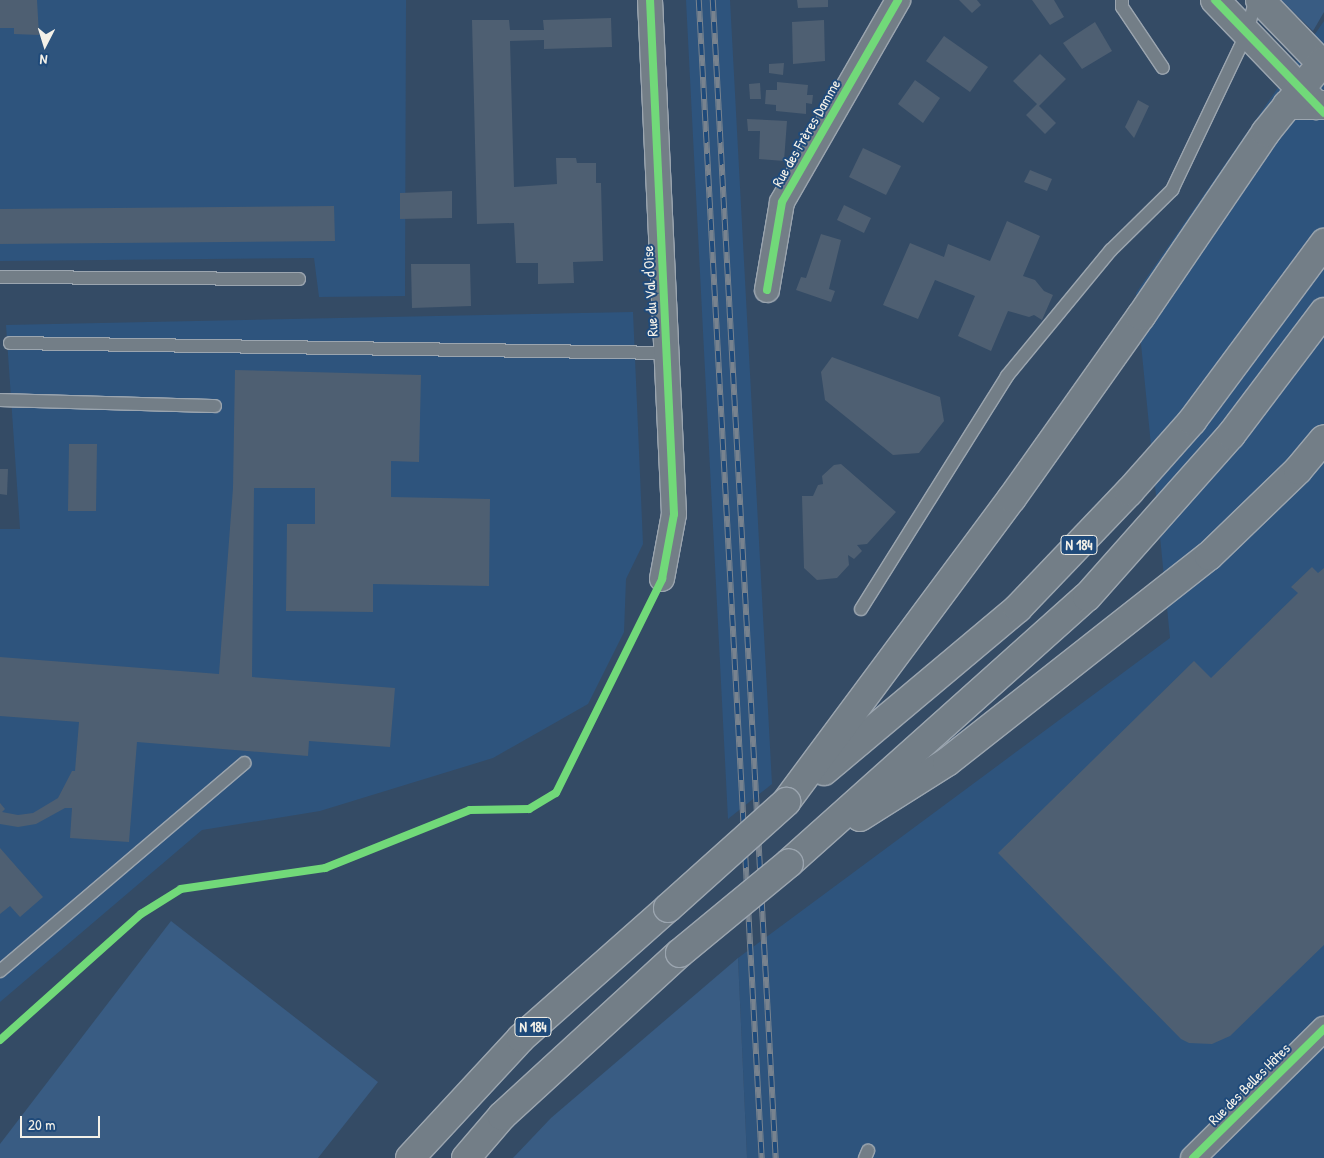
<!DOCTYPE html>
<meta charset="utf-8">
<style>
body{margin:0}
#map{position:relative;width:1324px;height:1158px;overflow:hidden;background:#344b65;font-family:"Patrick Hand",sans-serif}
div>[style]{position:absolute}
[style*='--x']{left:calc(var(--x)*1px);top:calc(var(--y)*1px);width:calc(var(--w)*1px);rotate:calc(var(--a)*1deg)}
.built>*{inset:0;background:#2e547d}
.green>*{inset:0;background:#395c83}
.building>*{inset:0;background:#4e5f72}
.roads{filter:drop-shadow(1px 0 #9ba5af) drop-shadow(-1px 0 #9ba5af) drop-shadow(0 1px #9ba5af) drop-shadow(0 -1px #9ba5af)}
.service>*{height:12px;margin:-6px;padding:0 6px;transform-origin:6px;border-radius:6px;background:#737e87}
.minor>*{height:24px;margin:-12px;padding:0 12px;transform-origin:12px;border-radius:12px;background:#737e87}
.tertiary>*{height:28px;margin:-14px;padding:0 14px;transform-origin:14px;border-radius:14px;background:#737e87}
.primary>*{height:28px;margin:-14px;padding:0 14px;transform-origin:14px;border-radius:14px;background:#737e87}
.rail>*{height:5.5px;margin-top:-2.75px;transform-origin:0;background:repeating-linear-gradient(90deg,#1f4a7a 0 11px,#78838f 0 22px);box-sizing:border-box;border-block:1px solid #78838f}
.bridges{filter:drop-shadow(1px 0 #9ba5af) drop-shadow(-1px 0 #9ba5af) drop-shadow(0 1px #9ba5af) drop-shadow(0 -1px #9ba5af)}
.primary-bridge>*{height:28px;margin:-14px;padding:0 14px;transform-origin:14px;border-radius:14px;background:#737e87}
.cycleway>*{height:8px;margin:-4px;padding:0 4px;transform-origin:4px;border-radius:4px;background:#71d979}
span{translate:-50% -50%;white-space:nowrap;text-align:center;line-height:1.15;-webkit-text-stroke:4px #1f4a7a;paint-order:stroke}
.shield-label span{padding:1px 4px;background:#1f4a7a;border:1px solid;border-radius:4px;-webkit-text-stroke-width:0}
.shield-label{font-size:14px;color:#f4f1e8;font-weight:700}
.street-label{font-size:15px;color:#f4f1e8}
.north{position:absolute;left:20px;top:20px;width:50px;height:50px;-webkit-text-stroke:4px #1f4a7a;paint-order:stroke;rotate:185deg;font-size:14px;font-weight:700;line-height:20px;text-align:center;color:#f4f1e8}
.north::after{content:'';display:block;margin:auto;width:18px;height:22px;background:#f4f1e8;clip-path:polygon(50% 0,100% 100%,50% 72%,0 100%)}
.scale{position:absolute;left:20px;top:1116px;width:80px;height:22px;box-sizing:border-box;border:2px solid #f4f1e8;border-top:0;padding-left:6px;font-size:15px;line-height:18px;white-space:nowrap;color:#f4f1e8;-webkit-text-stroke:4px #1f4a7a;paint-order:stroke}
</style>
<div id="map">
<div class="built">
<i style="clip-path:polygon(0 0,406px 0,405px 296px,319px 297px,314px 258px,0 261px)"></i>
<i style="clip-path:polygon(686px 0,730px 0,772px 784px,728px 819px)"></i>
<i style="clip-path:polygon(1324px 21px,1324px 1158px,747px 1158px,738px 958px,1170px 638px,1136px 293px)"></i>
<i style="clip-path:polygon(633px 312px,643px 544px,626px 579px,624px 632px,588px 704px,493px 758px,320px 811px,202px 830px,0 1002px,0 529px,20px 529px,6px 325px)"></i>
</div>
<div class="green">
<i style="clip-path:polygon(1281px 0,1324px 0,1324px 12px,1313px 31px)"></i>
<i style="clip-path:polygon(171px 921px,378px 1082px,318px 1158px,0 1158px,0 1144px)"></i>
<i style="clip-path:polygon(738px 958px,747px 1158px,513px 1158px,551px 1118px)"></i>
</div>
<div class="building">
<i style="clip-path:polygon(0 0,37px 0,39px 35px,14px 34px,14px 28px,0 28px)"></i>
<i style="clip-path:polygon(797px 0,828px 0,828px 7px,798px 8px)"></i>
<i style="clip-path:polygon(959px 0,977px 0,981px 5px,972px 13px)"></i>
<i style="clip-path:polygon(1032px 0,1054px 0,1064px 17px,1050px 25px)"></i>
<i style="clip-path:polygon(611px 18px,612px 47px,544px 49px,544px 40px,510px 41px,514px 187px,557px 184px,556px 158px,576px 158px,577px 163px,596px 163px,596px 183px,601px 183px,603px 261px,573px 262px,574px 283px,538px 284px,538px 263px,516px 263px,514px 223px,477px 224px,472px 20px,509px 20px,510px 30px,544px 30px,543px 20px)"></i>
<i style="clip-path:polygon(824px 20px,825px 61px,793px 64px,792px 22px)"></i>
<i style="clip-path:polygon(1095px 22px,1112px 51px,1082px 69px,1063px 43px)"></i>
<i style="clip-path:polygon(944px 36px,988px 67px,970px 92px,926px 61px)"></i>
<i style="clip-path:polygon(1040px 54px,1066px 79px,1039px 106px,1056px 123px,1045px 134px,1026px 115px,1037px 104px,1013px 81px)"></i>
<i style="clip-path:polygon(784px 63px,783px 75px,769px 73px,769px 64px)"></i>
<i style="clip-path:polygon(915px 80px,940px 98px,923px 123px,898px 104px)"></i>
<i style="clip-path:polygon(777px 82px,808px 85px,807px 95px,813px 95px,812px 104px,806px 103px,806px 114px,776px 111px,776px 105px,765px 104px,766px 90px,777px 90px)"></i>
<i style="clip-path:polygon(760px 83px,761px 99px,750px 99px,749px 84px)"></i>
<i style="clip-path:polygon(1138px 100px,1149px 106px,1134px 138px,1125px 127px)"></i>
<i style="clip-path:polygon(747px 119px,787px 121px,784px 161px,759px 159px,760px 131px,748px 131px)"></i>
<i style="clip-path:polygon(863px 148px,901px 166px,886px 195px,849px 177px)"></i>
<i style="clip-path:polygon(1030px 170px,1052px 179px,1047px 191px,1024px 182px)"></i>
<i style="clip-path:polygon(452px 191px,452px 218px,400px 219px,400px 193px)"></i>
<i style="clip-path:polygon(844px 205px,871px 218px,864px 233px,837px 220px)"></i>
<i style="clip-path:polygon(334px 206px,335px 241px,0 244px,0 209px)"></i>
<i style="clip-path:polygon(1007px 221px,1040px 236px,1023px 276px,1035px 280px,1044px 291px,1053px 295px,1042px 320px,1034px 315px,1029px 317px,1008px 311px,991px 351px,958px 336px,975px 296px,935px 280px,918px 319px,883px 305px,910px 243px,944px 257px,948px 244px,990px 261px)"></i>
<i style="clip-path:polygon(821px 234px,841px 240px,829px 289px,835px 291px,831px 302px,796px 290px,801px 277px,806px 278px)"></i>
<i style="clip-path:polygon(411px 264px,470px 264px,471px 306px,412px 308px)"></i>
<i style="clip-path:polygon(832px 357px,940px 397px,944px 421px,919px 453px,893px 455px,825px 400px,821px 372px)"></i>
<i style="clip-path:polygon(235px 370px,421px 375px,419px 462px,391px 461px,391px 497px,490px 499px,489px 586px,373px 584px,373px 612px,286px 611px,287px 524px,315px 524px,315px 488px,254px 488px,252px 677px,395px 688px,390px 747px,309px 741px,308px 756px,137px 742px,129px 842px,70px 838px,72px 808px,65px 808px,36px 824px,18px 827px,0 824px,0 803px,5px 809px,2px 812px,18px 815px,33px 813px,58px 798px,72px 771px,75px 771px,79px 722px,0 716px,0 657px,219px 674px,233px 488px)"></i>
<i style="clip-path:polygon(69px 444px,97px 444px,96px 511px,68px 511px)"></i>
<i style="clip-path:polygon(841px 464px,896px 512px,867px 544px,857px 545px,862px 551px,854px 559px,848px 555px,849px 565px,837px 578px,817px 580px,804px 568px,802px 496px,813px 496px,818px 485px,823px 484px,822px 476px,834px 465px)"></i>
<i style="clip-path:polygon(0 469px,8px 469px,7px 495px,0 494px)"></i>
<i style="clip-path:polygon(1312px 567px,1318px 573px,1324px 568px,1324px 945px,1230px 1036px,1212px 1044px,1189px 1043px,1181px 1039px,998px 853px,1194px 661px,1211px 678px,1298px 593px,1291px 587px)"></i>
<i style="clip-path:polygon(0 848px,43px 897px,20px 917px,10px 906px,0 914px)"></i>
</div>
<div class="roads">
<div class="service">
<i style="--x:1122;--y:0;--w:7;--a:90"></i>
<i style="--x:1122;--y:7;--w:73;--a:56.1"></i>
<i style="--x:0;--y:277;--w:299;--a:0.4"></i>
<i style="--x:10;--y:343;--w:656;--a:0.87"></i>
<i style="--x:0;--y:400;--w:215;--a:1.6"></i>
<i style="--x:861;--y:609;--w:275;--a:-57.9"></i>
<i style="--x:1007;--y:376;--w:163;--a:-50.5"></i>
<i style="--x:1111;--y:250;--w:86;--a:-44.5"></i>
<i style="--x:1172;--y:190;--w:174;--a:-64.5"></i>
<i style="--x:1247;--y:33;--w:34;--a:-76"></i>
<i style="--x:0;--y:971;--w:321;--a:-40.4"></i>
<i style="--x:865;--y:1158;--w:8;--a:-67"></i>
</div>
<div class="minor">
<i style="--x:650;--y:0;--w:515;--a:87.33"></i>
<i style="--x:674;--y:514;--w:66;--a:100.5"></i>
<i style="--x:767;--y:290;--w:89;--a:-80.3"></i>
<i style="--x:782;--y:202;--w:233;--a:-60.1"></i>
<i style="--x:1193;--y:1158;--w:184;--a:-44.6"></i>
</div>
<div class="tertiary">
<i style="--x:1215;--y:0;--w:146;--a:46.1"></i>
<i style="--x:1260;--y:0;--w:92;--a:45.9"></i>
</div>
<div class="primary">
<i style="--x:1287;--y:105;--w:37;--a:0"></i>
<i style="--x:824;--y:771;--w:253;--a:-40"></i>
<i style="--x:1018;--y:608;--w:161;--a:-46.3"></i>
<i style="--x:1129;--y:492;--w:95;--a:-48.4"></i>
<i style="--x:1192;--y:421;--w:222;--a:-53.4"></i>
<i style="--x:786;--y:802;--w:379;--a:-53.4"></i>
<i style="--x:1012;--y:498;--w:223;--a:-54.7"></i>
<i style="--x:1141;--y:316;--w:222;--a:-55.8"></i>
<i style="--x:1266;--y:132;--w:92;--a:-51.1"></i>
<i style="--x:860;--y:817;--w:103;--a:-32.3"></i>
<i style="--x:947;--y:762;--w:333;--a:-38.2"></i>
<i style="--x:1209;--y:556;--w:124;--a:-44"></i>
<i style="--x:1298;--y:470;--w:40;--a:-50"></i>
<i style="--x:789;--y:863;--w:399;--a:-41.8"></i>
<i style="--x:1087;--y:597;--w:217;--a:-48.4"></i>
<i style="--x:1231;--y:435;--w:154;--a:-52.9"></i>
<i style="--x:410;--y:1158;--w:163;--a:-47.2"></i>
<i style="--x:521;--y:1038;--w:196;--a:-41.5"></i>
<i style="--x:466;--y:1158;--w:55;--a:-49.4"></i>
<i style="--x:502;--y:1116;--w:241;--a:-42.5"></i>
</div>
</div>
<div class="rail">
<i style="--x:699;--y:0;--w:1160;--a:86.89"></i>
<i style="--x:713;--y:0;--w:1160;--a:86.89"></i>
</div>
<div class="bridges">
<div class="primary-bridge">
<i style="--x:668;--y:908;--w:159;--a:-41.9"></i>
<i style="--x:680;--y:953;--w:141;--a:-39.5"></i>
</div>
</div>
<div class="cycleway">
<i style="--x:1215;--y:0;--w:157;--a:46"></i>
<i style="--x:767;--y:290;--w:89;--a:-80.3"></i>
<i style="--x:782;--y:202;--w:233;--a:-60.1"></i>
<i style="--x:0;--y:1040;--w:189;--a:-41.8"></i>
<i style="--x:141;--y:914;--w:47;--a:-32"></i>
<i style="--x:181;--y:889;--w:146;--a:-8.3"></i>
<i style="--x:325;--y:868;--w:156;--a:-21.8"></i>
<i style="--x:470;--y:810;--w:59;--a:-1"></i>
<i style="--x:529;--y:809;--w:31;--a:-31"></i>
<i style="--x:556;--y:793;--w:239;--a:-63.6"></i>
<i style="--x:662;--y:579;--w:66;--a:-79.5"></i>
<i style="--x:674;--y:514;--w:515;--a:-92.67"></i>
<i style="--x:1193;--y:1158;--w:184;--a:-44.6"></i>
</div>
<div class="shield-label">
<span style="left:1079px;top:545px">N 184</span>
<span style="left:533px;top:1027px">N 184</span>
</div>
<div class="street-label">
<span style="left:806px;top:133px;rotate:-60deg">Rue des Frères Damme</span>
<span style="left:650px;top:291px;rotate:-93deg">Rue du Val d'Oise</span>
<span style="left:1249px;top:1084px;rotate:-45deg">Rue des Belles Hâtes</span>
</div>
<div class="north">N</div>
<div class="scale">20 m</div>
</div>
